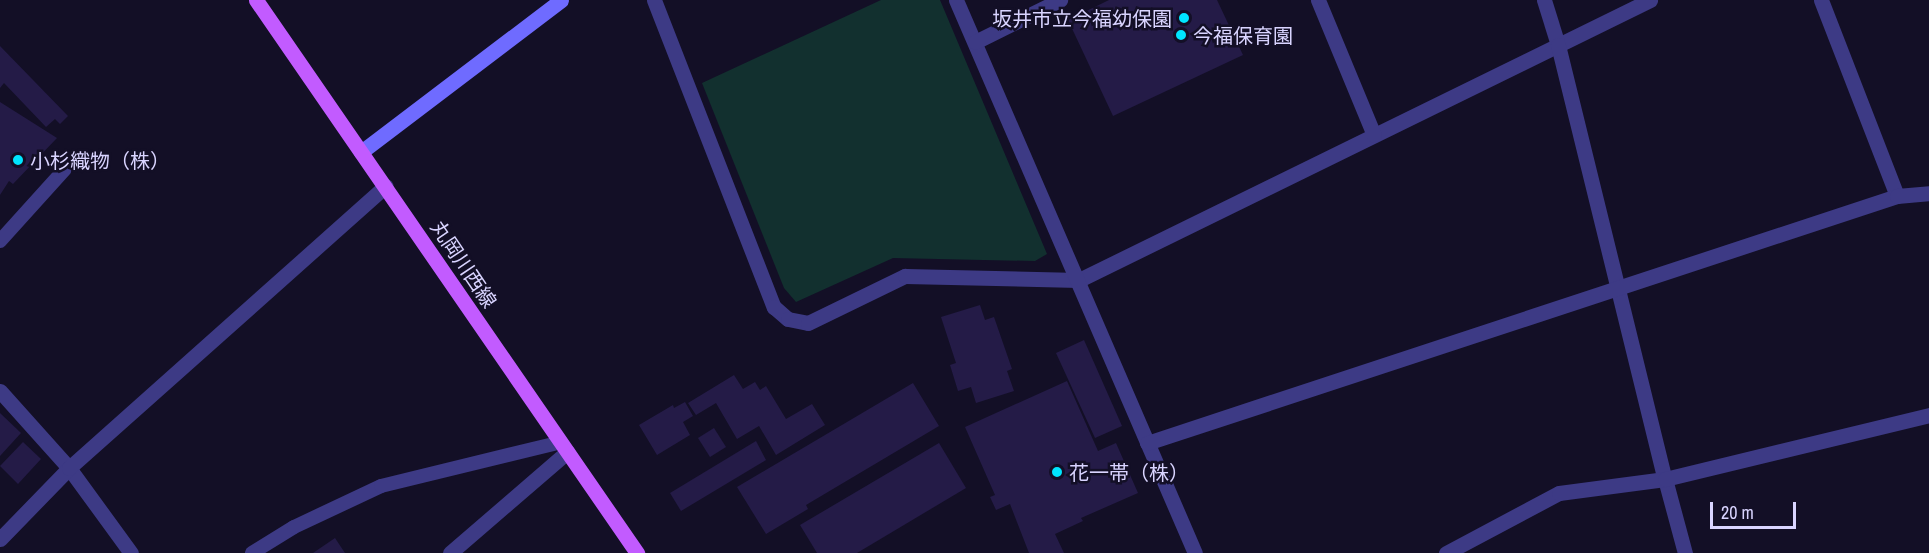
<!DOCTYPE html>
<meta charset="utf-8">
<style>
body{margin:0}
#map{position:relative;width:1929px;height:553px;overflow:hidden;background:#130f26;font-family:"Archivo Narrow","Noto Sans JP",sans-serif}
div>[style]{position:absolute}
[style*='--x']{left:calc(var(--x)*1px);top:calc(var(--y)*1px);width:calc(var(--w)*1px);rotate:calc(var(--a)*1deg)}
.green>*{inset:0;background:#12302f}
.building>*{inset:0;background:#241b47}
.lane>*{height:14px;margin:-7px;padding:0 7px;transform-origin:7px;border-radius:7px;background:#3d3a85}
.street>*{height:15px;margin:-7.5px;padding:0 7.5px;transform-origin:7.5px;border-radius:7.5px;background:#3d3a85}
.secondary>*{height:15px;margin:-7.5px;padding:0 7.5px;transform-origin:7.5px;border-radius:7.5px;background:#6f6bff}
.primary>*{height:15px;margin:-7.5px;padding:0 7.5px;transform-origin:7.5px;border-radius:7.5px;background:#c25bff}
.dots>*{width:16px;height:16px;translate:-50% -50%;box-sizing:border-box;border:3px solid #130f26;border-radius:50%}
span{translate:-50% -50%;white-space:nowrap;text-align:center;line-height:1.15;-webkit-text-stroke:5px #130f26;paint-order:stroke}
.poi-label{font-size:20px;color:#d9d4ff}
.right{translate:-100% -50%;text-align:right}
.left{translate:0 -50%;text-align:left}
.street-label{font-size:20px;color:#d9d4ff}
.scale{position:absolute;left:1710px;top:502px;width:86px;height:27px;box-sizing:border-box;border:3px solid #d9d4ff;border-top:0;padding-left:8px;font-size:18px;line-height:21px;white-space:nowrap;color:#d9d4ff;-webkit-text-stroke:4px #130f26;paint-order:stroke}
</style>
<div id="map">
<div class="green">
<i style="clip-path:polygon(881px 0,940px 0,1047px 254px,1035px 261px,893px 258px,796px 302px,784px 288px,702px 83px)"></i>
</div>
<div class="building">
<i style="clip-path:polygon(1109px 0,1217px 0,1243px 55px,1113px 116px,1068px 20px)"></i>
<i style="clip-path:polygon(0 46px,68px 116px,60px 124px,55px 119px,46px 127px,4px 83px,0 88px)"></i>
<i style="clip-path:polygon(0 102px,57px 138px,13px 184px,9px 181px,0 195px)"></i>
<i style="clip-path:polygon(980px 305px,985px 320px,994px 317px,1012px 369px,1007px 371px,1014px 391px,976px 403px,971px 387px,958px 391px,950px 365px,956px 363px,941px 317px)"></i>
<i style="clip-path:polygon(1084px 340px,1122px 426px,1095px 438px,1056px 353px)"></i>
<i style="clip-path:polygon(734px 375px,743px 389px,755px 382px,760px 390px,766px 386px,786px 419px,812px 404px,825px 425px,776px 455px,759px 426px,737px 439px,716px 403px,696px 415px,688px 403px)"></i>
<i style="clip-path:polygon(1067px 381px,1098px 451px,1116px 443px,1138px 493px,1081px 518px,1083px 521px,1055px 534px,1064px 553px,1029px 553px,1010px 504px,996px 510px,990px 497px,995px 495px,965px 427px)"></i>
<i style="clip-path:polygon(913px 383px,939px 426px,806px 505px,808px 509px,766px 534px,737px 487px)"></i>
<i style="clip-path:polygon(685px 402px,693px 416px,683px 422px,690px 435px,657px 455px,639px 425px,673px 405px,674px 408px)"></i>
<i style="clip-path:polygon(0 413px,21px 433px,0 456px)"></i>
<i style="clip-path:polygon(714px 428px,726px 447px,710px 457px,698px 438px)"></i>
<i style="clip-path:polygon(756px 441px,766px 460px,681px 511px,670px 493px)"></i>
<i style="clip-path:polygon(23px 442px,41px 459px,18px 484px,0 466px)"></i>
<i style="clip-path:polygon(939px 443px,966px 488px,857px 553px,817px 553px,800px 525px)"></i>
<i style="clip-path:polygon(335px 538px,345px 553px,313px 553px)"></i>
</div>
<div class="lane">
<i style="--x:0;--y:241;--w:97;--a:-47.9"></i>
<i style="--x:252;--y:553;--w:49;--a:-31.8"></i>
<i style="--x:294;--y:527;--w:96;--a:-25.2"></i>
<i style="--x:381;--y:486;--w:185;--a:-13.7"></i>
</div>
<div class="street">
<i style="--x:654;--y:0;--w:330;--a:68.7"></i>
<i style="--x:774;--y:307;--w:18;--a:41"></i>
<i style="--x:788;--y:319;--w:20;--a:11"></i>
<i style="--x:808;--y:323;--w:108;--a:-25.9"></i>
<i style="--x:905;--y:276;--w:174;--a:1.3"></i>
<i style="--x:1079;--y:280;--w:636;--a:-26.12"></i>
<i style="--x:956;--y:0;--w:602;--a:66.63"></i>
<i style="--x:1318;--y:0;--w:146;--a:67.5"></i>
<i style="--x:1544;--y:0;--w:47;--a:72.7"></i>
<i style="--x:1558;--y:45;--w:447;--a:76.2"></i>
<i style="--x:1665;--y:479;--w:77;--a:74.9"></i>
<i style="--x:1821;--y:0;--w:210;--a:68.8"></i>
<i style="--x:975;--y:42;--w:95;--a:-26.3"></i>
<i style="--x:0;--y:391;--w:103;--a:48.1"></i>
<i style="--x:69;--y:468;--w:105;--a:53.9"></i>
<i style="--x:1147;--y:443;--w:790;--a:-18.23"></i>
<i style="--x:1897;--y:196;--w:32;--a:-5"></i>
<i style="--x:0;--y:539;--w:99;--a:-45.8"></i>
<i style="--x:69;--y:468;--w:424;--a:-41.7"></i>
<i style="--x:450;--y:553;--w:155;--a:-40.8"></i>
<i style="--x:1446;--y:553;--w:128;--a:-28"></i>
<i style="--x:1559;--y:493;--w:107;--a:-7.5"></i>
<i style="--x:1665;--y:479;--w:272;--a:-13.6"></i>
</div>
<div class="secondary">
<i style="--x:361;--y:152;--w:251;--a:-37.2"></i>
</div>
<div class="primary">
<i style="--x:256;--y:0;--w:672;--a:55.43"></i>
</div>
<div class="dots">
<i style="left:1184px;top:18px;background:#00e5ff"></i>
<i style="left:1181px;top:35px;background:#00e5ff"></i>
<i style="left:18px;top:160px;background:#00e5ff"></i>
<i style="left:1057px;top:472px;background:#00e5ff"></i>
</div>
<div class="poi-label">
<span class="right" style="left:1172px;top:18px">坂井市立今福幼保園</span>
<span class="left" style="left:1193px;top:35px">今福保育園</span>
<span class="left" style="left:30px;top:160px">小杉織物（株）</span>
<span class="left" style="left:1069px;top:472px">花一帯（株）</span>
</div>
<div class="street-label">
<span style="left:464px;top:264px;rotate:56deg">丸岡川西線</span>
</div>
<div class="scale">20 m</div>
</div>
